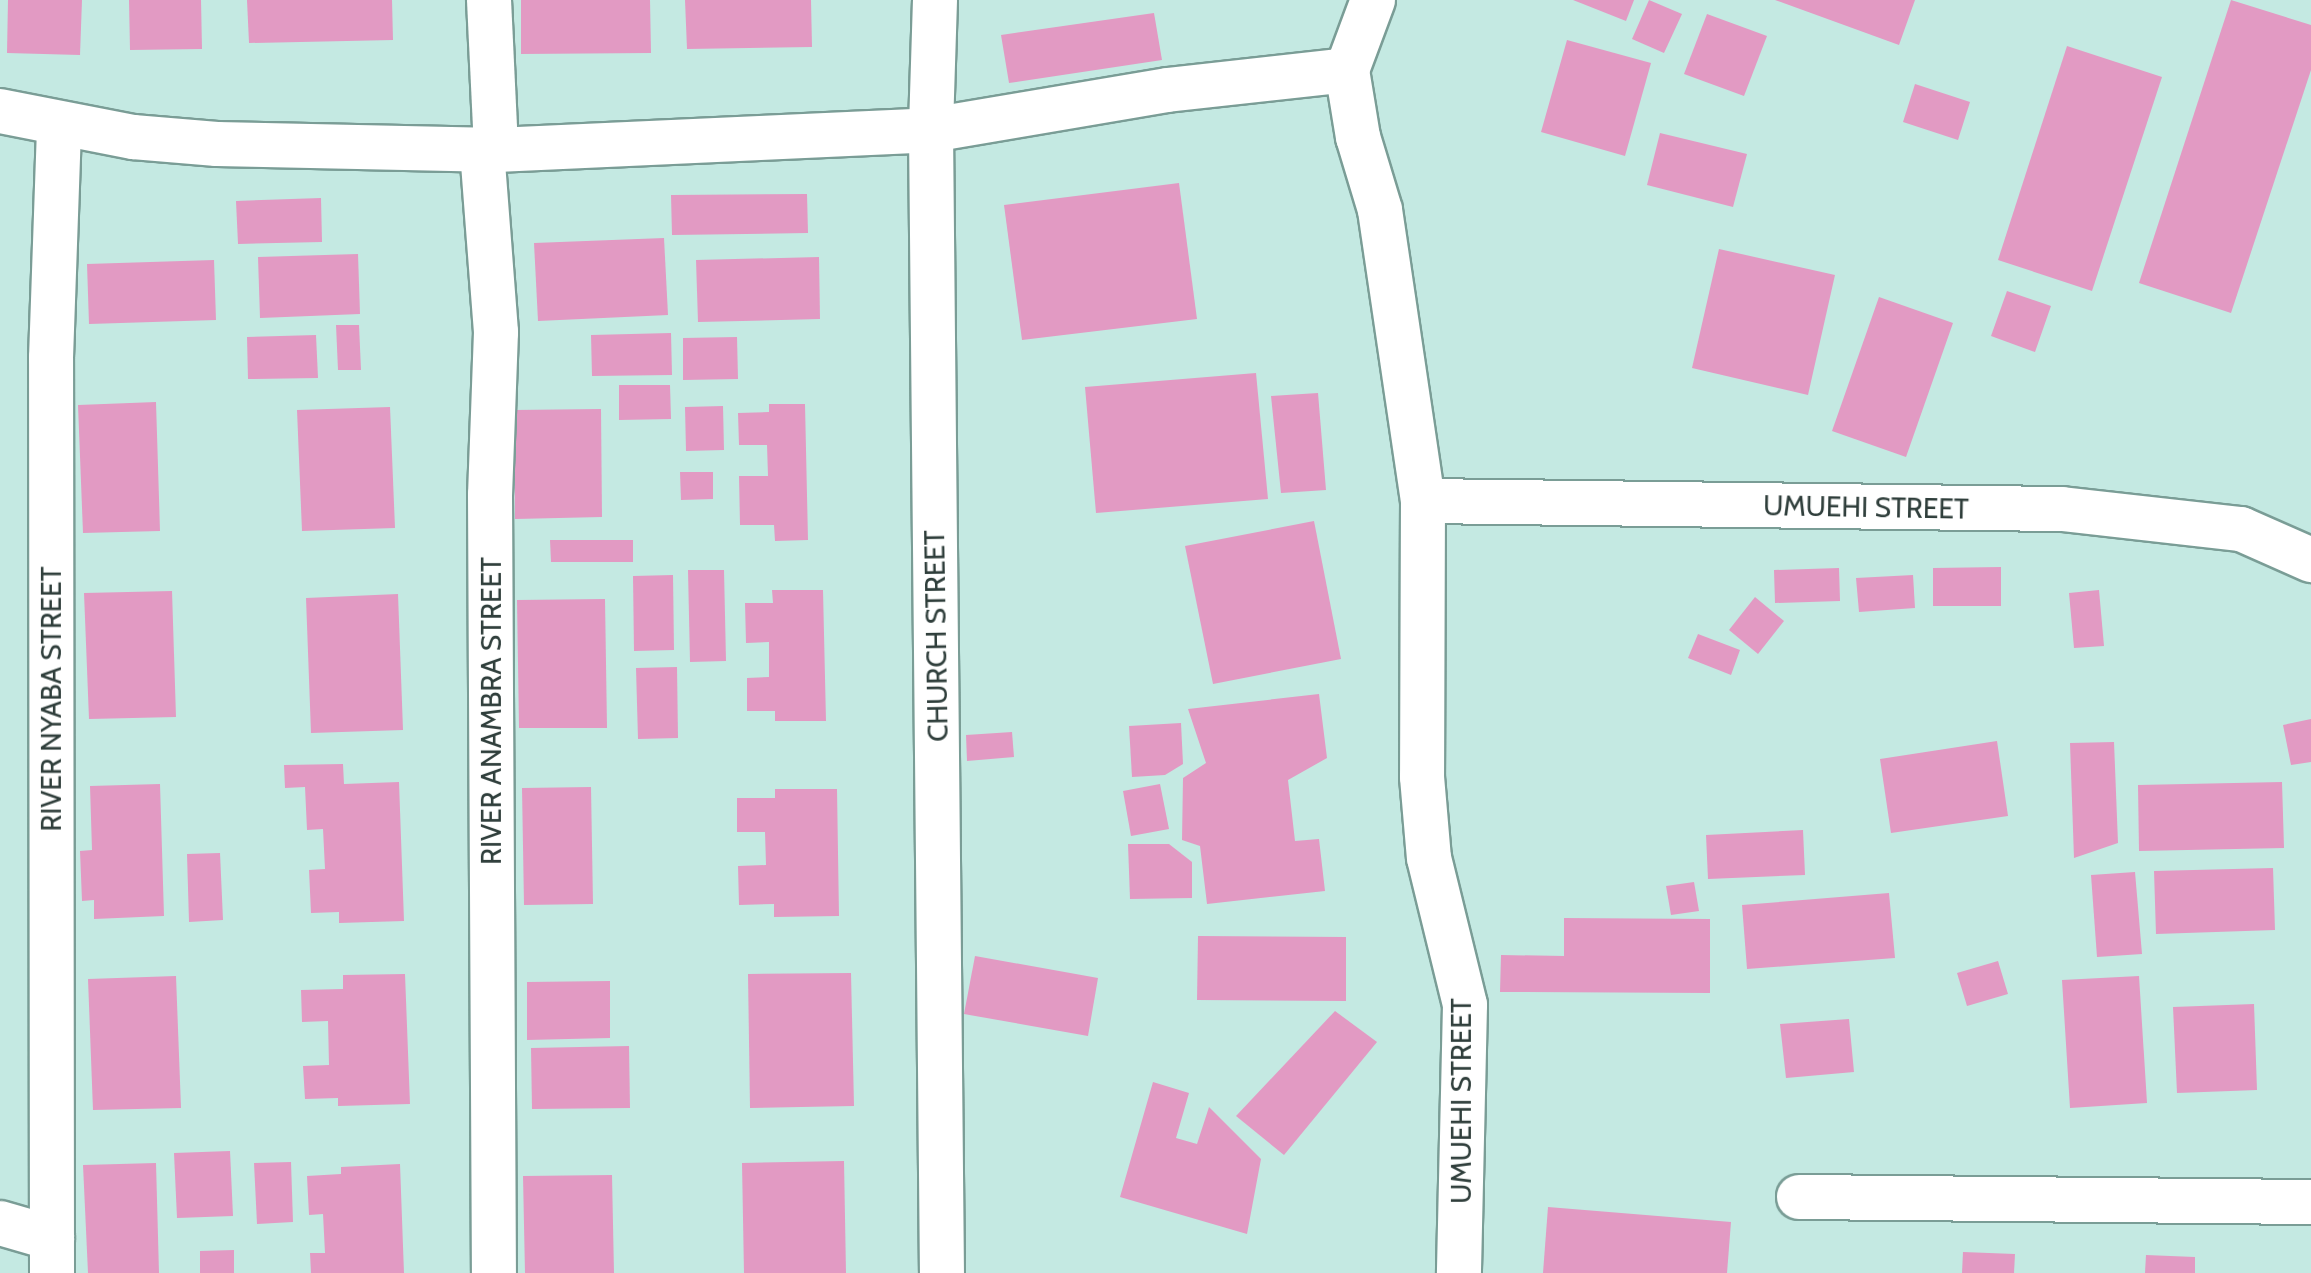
<!DOCTYPE html>
<style>
body{margin:0}
#map{position:relative;width:2311px;height:1273px;overflow:hidden;background:#c4e9e2;font-family:Cabin,sans-serif}
div>[style]{position:absolute}
[style*='--x']{left:calc(var(--x)*1px);top:calc(var(--y)*1px);width:calc(var(--w)*1px);rotate:calc(var(--a)*1deg)}
.building>*{inset:0;background:#e29ac3}
.roads{filter:drop-shadow(2px 0 #7a9d96) drop-shadow(-2px 0 #7a9d96) drop-shadow(0 2px #7a9d96) drop-shadow(0 -2px #7a9d96)}
.minor>*{height:44px;margin:-22px;padding:0 22px;transform-origin:22px;border-radius:22px;background:#fff}
span{translate:-50% -50%;white-space:nowrap;text-align:center;line-height:1.15;-webkit-text-stroke:6px #fff;paint-order:stroke}
.street-label{font-size:28px;color:#2f3e3b}
</style>
<div id="map">
<div class="building">
<i style="clip-path:polygon(8px 0,82px 0,80px 55px,7px 53px)"></i>
<i style="clip-path:polygon(129px 0,201px 0,202px 49px,130px 50px)"></i>
<i style="clip-path:polygon(247px 0,392px 0,393px 40px,249px 43px)"></i>
<i style="clip-path:polygon(521px 0,650px 0,651px 53px,521px 54px)"></i>
<i style="clip-path:polygon(685px 0,811px 0,812px 47px,687px 49px)"></i>
<i style="clip-path:polygon(1573px 0,1634px 0,1626px 21px)"></i>
<i style="clip-path:polygon(1649px 0,1682px 14px,1664px 53px,1632px 39px)"></i>
<i style="clip-path:polygon(1775px 0,1915px 0,1899px 45px)"></i>
<i style="clip-path:polygon(2231px 0,2311px 25px,2311px 70px,2231px 313px,2139px 283px)"></i>
<i style="clip-path:polygon(1154px 13px,1162px 60px,1009px 83px,1001px 35px)"></i>
<i style="clip-path:polygon(1707px 14px,1767px 36px,1744px 96px,1684px 74px)"></i>
<i style="clip-path:polygon(1567px 40px,1651px 63px,1625px 156px,1541px 132px)"></i>
<i style="clip-path:polygon(2067px 46px,2162px 77px,2092px 291px,1998px 260px)"></i>
<i style="clip-path:polygon(1915px 84px,1970px 102px,1958px 140px,1903px 122px)"></i>
<i style="clip-path:polygon(1660px 133px,1747px 154px,1733px 207px,1647px 185px)"></i>
<i style="clip-path:polygon(1179px 183px,1197px 319px,1022px 340px,1004px 205px)"></i>
<i style="clip-path:polygon(807px 194px,808px 233px,672px 235px,671px 195px)"></i>
<i style="clip-path:polygon(321px 198px,322px 242px,238px 244px,236px 201px)"></i>
<i style="clip-path:polygon(664px 238px,668px 315px,538px 321px,534px 243px)"></i>
<i style="clip-path:polygon(1719px 249px,1835px 275px,1808px 395px,1692px 368px)"></i>
<i style="clip-path:polygon(358px 254px,360px 314px,260px 318px,258px 257px)"></i>
<i style="clip-path:polygon(819px 257px,820px 319px,698px 322px,696px 260px)"></i>
<i style="clip-path:polygon(214px 260px,216px 320px,89px 324px,87px 264px)"></i>
<i style="clip-path:polygon(2007px 291px,2051px 306px,2035px 352px,1991px 336px)"></i>
<i style="clip-path:polygon(1879px 297px,1953px 323px,1906px 457px,1832px 431px)"></i>
<i style="clip-path:polygon(336px 325px,359px 325px,361px 370px,338px 370px)"></i>
<i style="clip-path:polygon(671px 333px,672px 375px,592px 376px,591px 335px)"></i>
<i style="clip-path:polygon(316px 335px,318px 378px,248px 379px,247px 337px)"></i>
<i style="clip-path:polygon(737px 337px,738px 379px,683px 380px,683px 338px)"></i>
<i style="clip-path:polygon(1256px 373px,1268px 499px,1096px 513px,1085px 387px)"></i>
<i style="clip-path:polygon(619px 385px,670px 385px,671px 419px,619px 420px)"></i>
<i style="clip-path:polygon(1318px 393px,1326px 490px,1281px 493px,1271px 396px)"></i>
<i style="clip-path:polygon(156px 402px,160px 531px,83px 533px,78px 405px)"></i>
<i style="clip-path:polygon(769px 404px,805px 404px,808px 540px,775px 541px,774px 525px,740px 525px,739px 476px,768px 476px,767px 445px,739px 445px,738px 413px,769px 412px)"></i>
<i style="clip-path:polygon(723px 406px,724px 450px,686px 451px,685px 407px)"></i>
<i style="clip-path:polygon(390px 407px,395px 528px,302px 531px,297px 410px)"></i>
<i style="clip-path:polygon(601px 409px,602px 517px,515px 519px,514px 410px)"></i>
<i style="clip-path:polygon(680px 472px,713px 472px,713px 499px,681px 500px)"></i>
<i style="clip-path:polygon(1314px 521px,1341px 659px,1213px 684px,1185px 546px)"></i>
<i style="clip-path:polygon(550px 540px,633px 540px,633px 562px,551px 562px)"></i>
<i style="clip-path:polygon(2001px 567px,2001px 606px,1933px 606px,1933px 568px)"></i>
<i style="clip-path:polygon(1839px 568px,1840px 601px,1775px 603px,1774px 570px)"></i>
<i style="clip-path:polygon(688px 570px,724px 570px,726px 661px,690px 662px)"></i>
<i style="clip-path:polygon(673px 575px,674px 650px,634px 651px,633px 576px)"></i>
<i style="clip-path:polygon(1913px 575px,1915px 608px,1859px 612px,1856px 578px)"></i>
<i style="clip-path:polygon(772px 590px,823px 590px,826px 721px,775px 721px,775px 711px,747px 711px,747px 678px,769px 677px,769px 642px,746px 643px,745px 603px,773px 603px)"></i>
<i style="clip-path:polygon(2099px 590px,2104px 646px,2074px 648px,2069px 593px)"></i>
<i style="clip-path:polygon(172px 591px,176px 717px,89px 719px,84px 593px)"></i>
<i style="clip-path:polygon(398px 594px,403px 730px,311px 733px,306px 598px)"></i>
<i style="clip-path:polygon(1755px 597px,1784px 621px,1758px 654px,1729px 630px)"></i>
<i style="clip-path:polygon(605px 599px,607px 728px,519px 728px,517px 600px)"></i>
<i style="clip-path:polygon(1698px 634px,1740px 650px,1731px 675px,1688px 658px)"></i>
<i style="clip-path:polygon(677px 667px,678px 738px,638px 739px,636px 668px)"></i>
<i style="clip-path:polygon(1319px 694px,1327px 758px,1288px 780px,1295px 841px,1319px 839px,1325px 891px,1207px 904px,1200px 846px,1182px 840px,1183px 778px,1206px 763px,1188px 709px)"></i>
<i style="clip-path:polygon(2311px 719px,2311px 762px,2291px 765px,2283px 725px)"></i>
<i style="clip-path:polygon(1181px 723px,1183px 764px,1165px 775px,1132px 777px,1129px 726px)"></i>
<i style="clip-path:polygon(1012px 732px,1014px 757px,967px 761px,966px 735px)"></i>
<i style="clip-path:polygon(1997px 741px,2008px 816px,1891px 833px,1880px 759px)"></i>
<i style="clip-path:polygon(2114px 742px,2118px 843px,2074px 858px,2070px 743px)"></i>
<i style="clip-path:polygon(343px 764px,344px 784px,399px 782px,404px 921px,339px 923px,339px 912px,311px 913px,309px 870px,325px 869px,323px 829px,307px 830px,305px 787px,285px 788px,284px 765px)"></i>
<i style="clip-path:polygon(2282px 782px,2284px 848px,2139px 851px,2138px 785px)"></i>
<i style="clip-path:polygon(160px 784px,164px 916px,94px 919px,94px 900px,82px 901px,80px 851px,92px 850px,90px 786px)"></i>
<i style="clip-path:polygon(1160px 784px,1169px 829px,1131px 836px,1123px 791px)"></i>
<i style="clip-path:polygon(591px 787px,593px 904px,524px 905px,522px 788px)"></i>
<i style="clip-path:polygon(775px 789px,837px 789px,839px 916px,774px 917px,774px 904px,739px 905px,738px 866px,766px 865px,765px 832px,737px 832px,737px 798px,775px 798px)"></i>
<i style="clip-path:polygon(1803px 830px,1805px 875px,1708px 879px,1706px 835px)"></i>
<i style="clip-path:polygon(1128px 844px,1169px 844px,1192px 862px,1192px 898px,1130px 899px)"></i>
<i style="clip-path:polygon(220px 853px,223px 920px,189px 922px,187px 854px)"></i>
<i style="clip-path:polygon(2273px 868px,2275px 930px,2156px 934px,2154px 871px)"></i>
<i style="clip-path:polygon(2135px 872px,2142px 954px,2097px 957px,2091px 875px)"></i>
<i style="clip-path:polygon(1694px 882px,1699px 911px,1671px 915px,1666px 886px)"></i>
<i style="clip-path:polygon(1889px 893px,1895px 958px,1747px 969px,1742px 905px)"></i>
<i style="clip-path:polygon(1564px 918px,1710px 919px,1710px 993px,1500px 992px,1501px 955px,1564px 956px)"></i>
<i style="clip-path:polygon(1198px 936px,1346px 937px,1346px 1001px,1197px 1000px)"></i>
<i style="clip-path:polygon(975px 956px,1098px 978px,1088px 1036px,964px 1014px)"></i>
<i style="clip-path:polygon(1998px 961px,2008px 994px,1967px 1006px,1957px 973px)"></i>
<i style="clip-path:polygon(851px 973px,854px 1106px,750px 1108px,748px 974px)"></i>
<i style="clip-path:polygon(405px 974px,410px 1104px,338px 1106px,338px 1098px,305px 1099px,303px 1066px,329px 1065px,328px 1021px,302px 1022px,301px 990px,343px 989px,343px 975px)"></i>
<i style="clip-path:polygon(176px 976px,181px 1108px,93px 1110px,88px 979px)"></i>
<i style="clip-path:polygon(2139px 976px,2147px 1103px,2070px 1108px,2062px 980px)"></i>
<i style="clip-path:polygon(610px 981px,610px 1038px,527px 1040px,527px 982px)"></i>
<i style="clip-path:polygon(2254px 1004px,2257px 1090px,2177px 1093px,2173px 1007px)"></i>
<i style="clip-path:polygon(1335px 1011px,1377px 1042px,1284px 1155px,1236px 1116px)"></i>
<i style="clip-path:polygon(1849px 1019px,1854px 1072px,1786px 1078px,1780px 1024px)"></i>
<i style="clip-path:polygon(629px 1046px,630px 1108px,532px 1109px,531px 1048px)"></i>
<i style="clip-path:polygon(1153px 1082px,1189px 1093px,1176px 1138px,1197px 1144px,1209px 1107px,1261px 1159px,1247px 1234px,1120px 1197px)"></i>
<i style="clip-path:polygon(230px 1151px,233px 1216px,177px 1218px,174px 1153px)"></i>
<i style="clip-path:polygon(844px 1161px,846px 1273px,744px 1273px,742px 1163px)"></i>
<i style="clip-path:polygon(291px 1162px,293px 1222px,257px 1224px,254px 1163px)"></i>
<i style="clip-path:polygon(156px 1163px,159px 1273px,88px 1273px,83px 1165px)"></i>
<i style="clip-path:polygon(400px 1164px,404px 1273px,311px 1273px,310px 1253px,325px 1253px,323px 1214px,309px 1215px,307px 1176px,341px 1174px,341px 1167px)"></i>
<i style="clip-path:polygon(612px 1175px,614px 1273px,525px 1273px,523px 1176px)"></i>
<i style="clip-path:polygon(1548px 1207px,1731px 1222px,1727px 1273px,1543px 1273px)"></i>
<i style="clip-path:polygon(234px 1250px,234px 1273px,200px 1273px,200px 1251px)"></i>
<i style="clip-path:polygon(1963px 1252px,2015px 1254px,2014px 1273px,1962px 1273px)"></i>
<i style="clip-path:polygon(2146px 1255px,2195px 1257px,2195px 1273px,2145px 1273px)"></i>
</div>
<div class="roads">
<div class="minor">
<i style="--x:489;--y:0;--w:150;--a:87.3"></i>
<i style="--x:935;--y:0;--w:130;--a:91.8"></i>
<i style="--x:931;--y:130;--w:1143;--a:89.45"></i>
<i style="--x:1373;--y:0;--w:75;--a:110.4"></i>
<i style="--x:1347;--y:70;--w:68;--a:80.7"></i>
<i style="--x:1358;--y:137;--w:76;--a:73.2"></i>
<i style="--x:1380;--y:210;--w:294;--a:81.6"></i>
<i style="--x:1423;--y:501;--w:276;--a:90.2"></i>
<i style="--x:1422;--y:777;--w:81;--a:85.1"></i>
<i style="--x:1429;--y:858;--w:151;--a:76.2"></i>
<i style="--x:1465;--y:1005;--w:268;--a:91.3"></i>
<i style="--x:0;--y:111;--w:136;--a:11.1"></i>
<i style="--x:133;--y:137;--w:84;--a:4.8"></i>
<i style="--x:217;--y:144;--w:279;--a:1.2"></i>
<i style="--x:496;--y:150;--w:435;--a:-2.6"></i>
<i style="--x:931;--y:130;--w:239;--a:-9.6"></i>
<i style="--x:1167;--y:90;--w:181;--a:-6.3"></i>
<i style="--x:482;--y:150;--w:183;--a:85.6"></i>
<i style="--x:496;--y:332;--w:163;--a:92.1"></i>
<i style="--x:490;--y:495;--w:778;--a:89.71"></i>
<i style="--x:1423;--y:501;--w:639;--a:0.72"></i>
<i style="--x:2062;--y:509;--w:180;--a:6.4"></i>
<i style="--x:2241;--y:529;--w:77;--a:23.9"></i>
<i style="--x:1799;--y:1197;--w:512;--a:0.56"></i>
<i style="--x:0;--y:1223;--w:54;--a:16.1"></i>
<i style="--x:52;--y:1273;--w:915;--a:-90.06"></i>
<i style="--x:51;--y:358;--w:233;--a:-88"></i>
</div>
</div>
<div class="street-label">
<span style="left:1866px;top:507px;rotate:1deg">UMUEHI STREET</span>
<span style="left:936px;top:636px;rotate:-91deg">CHURCH STREET</span>
<span style="left:51px;top:699px;rotate:-90deg">RIVER NYABA STREET</span>
<span style="left:491px;top:711px;rotate:-90deg">RIVER ANAMBRA STREET</span>
<span style="left:1461px;top:1101px;rotate:-90deg">UMUEHI STREET</span>
</div>
</div>
